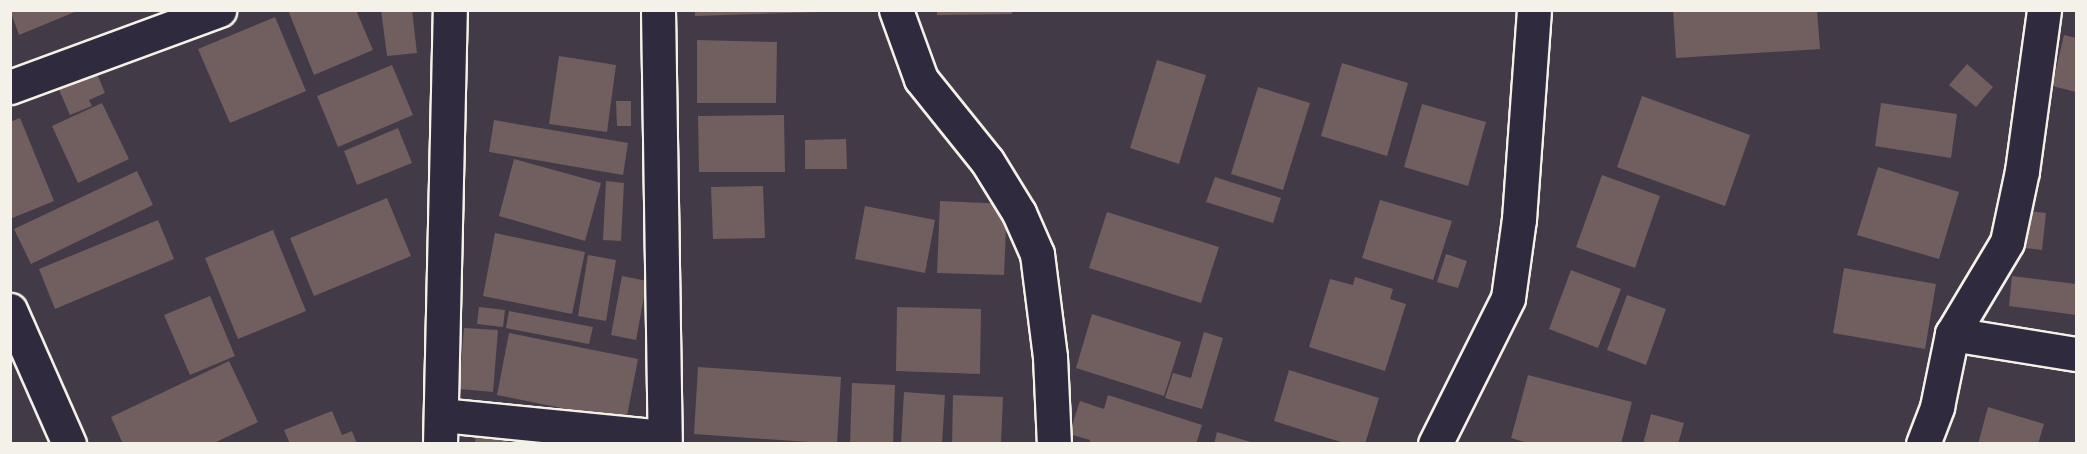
<!DOCTYPE html>
<style>
body{margin:0}
#map{position:relative;width:2087px;height:454px;overflow:hidden;background:#433a47;font-family:"Balsamiq Sans",sans-serif}
div>[style]{position:absolute}
[style*='--x']{left:calc(var(--x)*1px);top:calc(var(--y)*1px);width:calc(var(--w)*1px);rotate:calc(var(--a)*1deg)}
.building>*{inset:0;background:#715e5e}
.roads{filter:drop-shadow(2px 0 #f4f1e8) drop-shadow(-2px 0 #f4f1e8) drop-shadow(0 2px #f4f1e8) drop-shadow(0 -2px #f4f1e8)}
.street>*{height:33px;margin:-16.5px;padding:0 16.5px;transform-origin:16.5px;border-radius:16.5px;background:#2f2a3d}
span{translate:-50% -50%;white-space:nowrap;text-align:center;line-height:1.15;-webkit-text-stroke:4.5px #2f2a3d;paint-order:stroke}
.frame{position:absolute;inset:0;border:12px solid #f4f1e8;pointer-events:none}
</style>
<div id="map">
<div class="building">
<i style="clip-path:polygon(10px 10px,77px 10px,77px 11px,19px 35px)"></i>
<i style="clip-path:polygon(288px 10px,356px 10px,373px 50px,314px 75px)"></i>
<i style="clip-path:polygon(381px 10px,412px 10px,417px 53px,387px 56px)"></i>
<i style="clip-path:polygon(695px 10px,820px 10px,820px 12px,695px 16px)"></i>
<i style="clip-path:polygon(937px 10px,1012px 10px,1012px 14px,937px 15px)"></i>
<i style="clip-path:polygon(1673px 10px,1817px 10px,1820px 49px,1676px 58px)"></i>
<i style="clip-path:polygon(275px 17px,306px 91px,230px 123px,198px 49px)"></i>
<i style="clip-path:polygon(2064px 35px,2076px 38px,2076px 92px,2052px 86px)"></i>
<i style="clip-path:polygon(697px 40px,777px 42px,776px 103px,697px 103px)"></i>
<i style="clip-path:polygon(559px 56px,616px 65px,607px 132px,549px 124px)"></i>
<i style="clip-path:polygon(1157px 60px,1206px 75px,1179px 164px,1130px 148px)"></i>
<i style="clip-path:polygon(1342px 63px,1408px 83px,1387px 156px,1321px 136px)"></i>
<i style="clip-path:polygon(1967px 64px,1993px 87px,1976px 107px,1949px 85px)"></i>
<i style="clip-path:polygon(392px 65px,413px 115px,338px 147px,317px 96px)"></i>
<i style="clip-path:polygon(95px 69px,105px 93px,89px 100px,92px 106px,70px 115px,57px 85px)"></i>
<i style="clip-path:polygon(1258px 87px,1310px 103px,1283px 190px,1231px 174px)"></i>
<i style="clip-path:polygon(1642px 96px,1750px 135px,1725px 206px,1617px 167px)"></i>
<i style="clip-path:polygon(616px 101px,631px 101px,631px 126px,617px 126px)"></i>
<i style="clip-path:polygon(102px 103px,129px 159px,78px 183px,52px 126px)"></i>
<i style="clip-path:polygon(1881px 103px,1957px 114px,1951px 158px,1875px 146px)"></i>
<i style="clip-path:polygon(1422px 104px,1486px 122px,1468px 186px,1404px 167px)"></i>
<i style="clip-path:polygon(784px 115px,785px 172px,699px 172px,698px 116px)"></i>
<i style="clip-path:polygon(20px 118px,54px 201px,10px 219px,10px 122px)"></i>
<i style="clip-path:polygon(494px 120px,628px 143px,623px 175px,489px 152px)"></i>
<i style="clip-path:polygon(398px 128px,412px 163px,357px 185px,344px 151px)"></i>
<i style="clip-path:polygon(846px 139px,847px 169px,805px 169px,805px 140px)"></i>
<i style="clip-path:polygon(514px 159px,601px 183px,585px 241px,499px 216px)"></i>
<i style="clip-path:polygon(1878px 167px,1959px 192px,1939px 259px,1857px 235px)"></i>
<i style="clip-path:polygon(137px 171px,153px 205px,31px 264px,14px 229px)"></i>
<i style="clip-path:polygon(1602px 175px,1660px 196px,1635px 268px,1576px 247px)"></i>
<i style="clip-path:polygon(1215px 177px,1281px 198px,1273px 223px,1206px 202px)"></i>
<i style="clip-path:polygon(606px 181px,624px 183px,621px 241px,603px 240px)"></i>
<i style="clip-path:polygon(763px 186px,765px 238px,713px 239px,711px 187px)"></i>
<i style="clip-path:polygon(387px 198px,411px 256px,314px 296px,290px 238px)"></i>
<i style="clip-path:polygon(1380px 200px,1452px 221px,1433px 280px,1362px 258px)"></i>
<i style="clip-path:polygon(940px 201px,1007px 204px,1004px 275px,937px 273px)"></i>
<i style="clip-path:polygon(865px 206px,935px 220px,925px 273px,855px 259px)"></i>
<i style="clip-path:polygon(2020px 210px,2046px 213px,2042px 250px,2016px 247px)"></i>
<i style="clip-path:polygon(1107px 212px,1219px 247px,1201px 303px,1089px 268px)"></i>
<i style="clip-path:polygon(158px 220px,174px 259px,55px 309px,39px 269px)"></i>
<i style="clip-path:polygon(273px 230px,306px 311px,238px 339px,205px 258px)"></i>
<i style="clip-path:polygon(495px 233px,585px 252px,572px 314px,483px 296px)"></i>
<i style="clip-path:polygon(1446px 254px,1467px 261px,1458px 288px,1437px 282px)"></i>
<i style="clip-path:polygon(588px 255px,616px 260px,606px 321px,578px 316px)"></i>
<i style="clip-path:polygon(1844px 268px,1936px 284px,1925px 349px,1833px 333px)"></i>
<i style="clip-path:polygon(1571px 270px,1621px 289px,1598px 348px,1549px 329px)"></i>
<i style="clip-path:polygon(622px 276px,647px 281px,636px 340px,611px 335px)"></i>
<i style="clip-path:polygon(2012px 276px,2076px 284px,2076px 315px,2009px 306px)"></i>
<i style="clip-path:polygon(1355px 277px,1393px 289px,1390px 299px,1406px 304px,1385px 371px,1309px 347px,1330px 279px,1353px 285px)"></i>
<i style="clip-path:polygon(1627px 295px,1666px 309px,1646px 365px,1607px 350px)"></i>
<i style="clip-path:polygon(210px 296px,235px 356px,190px 375px,164px 315px)"></i>
<i style="clip-path:polygon(479px 307px,505px 310px,503px 327px,477px 324px)"></i>
<i style="clip-path:polygon(897px 307px,981px 309px,980px 374px,896px 371px)"></i>
<i style="clip-path:polygon(509px 311px,593px 327px,589px 344px,506px 328px)"></i>
<i style="clip-path:polygon(1092px 314px,1181px 342px,1164px 396px,1076px 368px)"></i>
<i style="clip-path:polygon(464px 328px,498px 330px,493px 392px,459px 389px)"></i>
<i style="clip-path:polygon(1204px 332px,1223px 338px,1202px 409px,1165px 398px,1173px 373px,1191px 378px)"></i>
<i style="clip-path:polygon(509px 333px,638px 359px,626px 421px,497px 395px)"></i>
<i style="clip-path:polygon(229px 361px,258px 422px,212px 444px,123px 444px,111px 417px)"></i>
<i style="clip-path:polygon(698px 367px,841px 377px,837px 444px,694px 434px)"></i>
<i style="clip-path:polygon(1289px 370px,1379px 398px,1365px 444px,1347px 444px,1274px 421px)"></i>
<i style="clip-path:polygon(1528px 375px,1632px 402px,1621px 444px,1531px 444px,1511px 438px)"></i>
<i style="clip-path:polygon(852px 383px,895px 385px,893px 444px,850px 444px)"></i>
<i style="clip-path:polygon(904px 392px,945px 395px,942px 444px,901px 444px)"></i>
<i style="clip-path:polygon(953px 395px,1003px 397px,1001px 444px,952px 444px)"></i>
<i style="clip-path:polygon(1108px 395px,1202px 425px,1196px 444px,1089px 444px,1090px 440px,1069px 434px,1080px 401px,1104px 409px)"></i>
<i style="clip-path:polygon(1988px 407px,2044px 424px,2038px 444px,1978px 444px)"></i>
<i style="clip-path:polygon(332px 411px,342px 435px,352px 431px,357px 444px,290px 444px,284px 430px)"></i>
<i style="clip-path:polygon(1651px 414px,1684px 423px,1678px 444px,1643px 444px)"></i>
<i style="clip-path:polygon(476px 432px,508px 434px,507px 444px,475px 444px)"></i>
<i style="clip-path:polygon(1217px 432px,1254px 443px,1254px 444px,1214px 444px)"></i>
</div>
<div class="roads">
<div class="street">
<i style="--x:658;--y:10;--w:434;--a:89.1"></i>
<i style="--x:896;--y:10;--w:73;--a:70.1"></i>
<i style="--x:921;--y:79;--w:105;--a:51.2"></i>
<i style="--x:987;--y:161;--w:61;--a:58.4"></i>
<i style="--x:1019;--y:213;--w:45;--a:66.3"></i>
<i style="--x:1037;--y:254;--w:104;--a:82.8"></i>
<i style="--x:1050;--y:357;--w:87;--a:87.4"></i>
<i style="--x:10;--y:87;--w:223;--a:-20.2"></i>
<i style="--x:10;--y:310;--w:146;--a:66.2"></i>
<i style="--x:1952;--y:334;--w:126;--a:9.2"></i>
<i style="--x:442;--y:415;--w:223;--a:5.7"></i>
<i style="--x:440;--y:444;--w:434;--a:-88.7"></i>
<i style="--x:1435;--y:444;--w:163;--a:-63.4"></i>
<i style="--x:1508;--y:298;--w:80;--a:-82.1"></i>
<i style="--x:1519;--y:219;--w:210;--a:-85.9"></i>
<i style="--x:1923;--y:444;--w:40;--a:-69"></i>
<i style="--x:1937;--y:407;--w:75;--a:-78.4"></i>
<i style="--x:1952;--y:334;--w:107;--a:-59.1"></i>
<i style="--x:2007;--y:242;--w:73;--a:-78.1"></i>
<i style="--x:2022;--y:171;--w:162;--a:-82.2"></i>
</div>
</div>
<div class="frame"></div>
</div>
